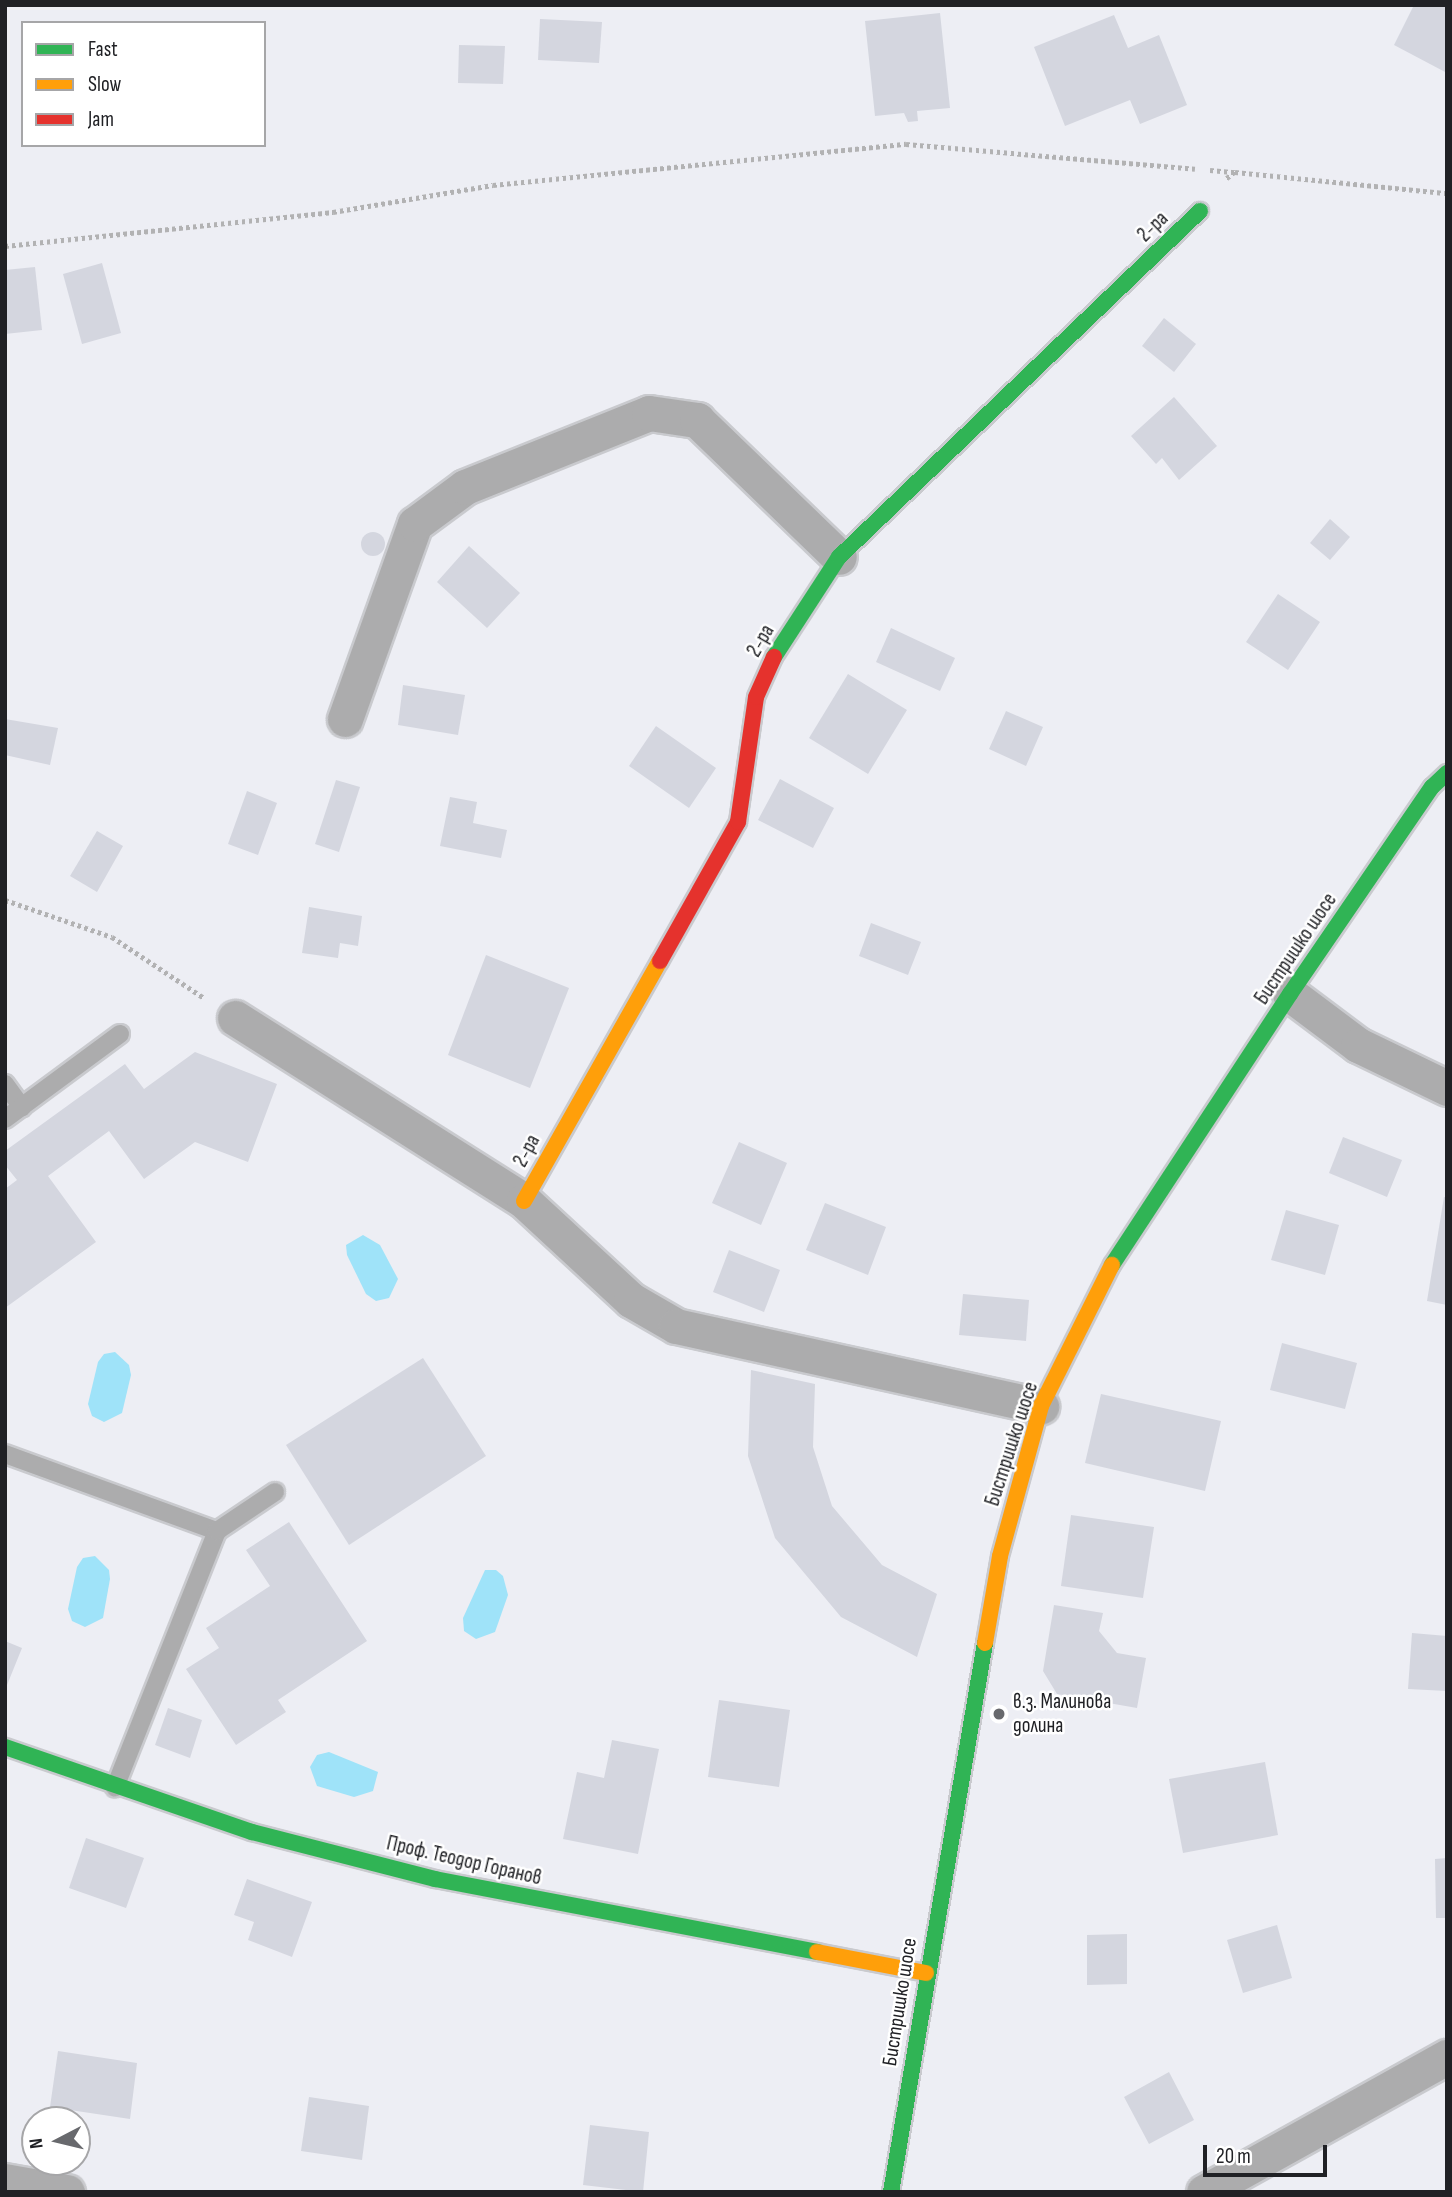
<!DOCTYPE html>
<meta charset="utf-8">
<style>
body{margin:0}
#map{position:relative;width:1452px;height:2197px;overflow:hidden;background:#edeef4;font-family:"Sofia Sans Condensed",sans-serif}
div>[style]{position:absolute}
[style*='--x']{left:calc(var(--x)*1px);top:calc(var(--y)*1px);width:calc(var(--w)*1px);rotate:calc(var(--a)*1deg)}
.water>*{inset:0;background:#9fe3f9}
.building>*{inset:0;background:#d4d6df}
.round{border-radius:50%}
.path>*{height:4.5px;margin-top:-2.25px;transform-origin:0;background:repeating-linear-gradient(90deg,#b2b2b3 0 3.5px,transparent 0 7px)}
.roads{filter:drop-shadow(2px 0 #c9cace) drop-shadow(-2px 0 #c9cace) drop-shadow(0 2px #c9cace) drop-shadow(0 -2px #c9cace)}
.lane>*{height:18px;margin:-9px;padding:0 9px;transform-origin:9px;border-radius:9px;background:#acacad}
.street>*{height:35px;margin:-17.5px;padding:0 17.5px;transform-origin:17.5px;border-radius:17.5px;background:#acacad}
.fast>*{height:16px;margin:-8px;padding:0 8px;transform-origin:8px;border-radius:8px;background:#30b455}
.slow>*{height:16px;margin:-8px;padding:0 8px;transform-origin:8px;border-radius:8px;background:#ff9f0a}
.jam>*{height:16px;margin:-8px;padding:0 8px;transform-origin:8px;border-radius:8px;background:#e5322d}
.dots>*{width:19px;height:19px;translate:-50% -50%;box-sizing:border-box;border:4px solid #fff;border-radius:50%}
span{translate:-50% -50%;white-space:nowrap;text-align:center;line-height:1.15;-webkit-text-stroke:5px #fff;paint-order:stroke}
.street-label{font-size:21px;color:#202125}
.poi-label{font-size:21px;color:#202125}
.left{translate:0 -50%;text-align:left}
.frame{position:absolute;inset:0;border:7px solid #202125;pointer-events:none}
.legend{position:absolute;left:21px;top:21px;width:245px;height:126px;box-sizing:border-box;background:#fff;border:2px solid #a6a6a8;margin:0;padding:9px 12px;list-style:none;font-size:21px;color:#202125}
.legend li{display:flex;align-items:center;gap:14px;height:35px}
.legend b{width:35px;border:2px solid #a6a6a8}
.north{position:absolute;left:21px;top:2106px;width:70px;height:70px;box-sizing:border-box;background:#fff;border:2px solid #a6a6a8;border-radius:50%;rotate:263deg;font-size:19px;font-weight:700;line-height:28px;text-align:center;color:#202125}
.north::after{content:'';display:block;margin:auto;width:24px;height:32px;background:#68696d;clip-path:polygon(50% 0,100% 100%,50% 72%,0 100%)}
.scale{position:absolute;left:1203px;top:2145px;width:124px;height:32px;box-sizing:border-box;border:4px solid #202125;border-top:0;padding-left:9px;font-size:21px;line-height:24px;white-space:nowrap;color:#202125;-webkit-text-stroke:5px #fff;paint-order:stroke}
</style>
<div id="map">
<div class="water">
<i style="clip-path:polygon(363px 1235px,380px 1245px,398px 1279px,389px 1298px,376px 1301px,366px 1294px,347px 1255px,346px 1245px)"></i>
<i style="clip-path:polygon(115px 1352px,129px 1365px,131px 1375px,122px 1413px,104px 1422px,92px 1416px,88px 1404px,98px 1362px,104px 1354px)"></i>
<i style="clip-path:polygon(95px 1556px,109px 1570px,110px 1579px,103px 1618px,85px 1627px,72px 1621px,68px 1609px,77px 1567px,83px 1558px)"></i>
<i style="clip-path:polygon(485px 1570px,496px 1570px,503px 1576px,508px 1595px,495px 1632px,476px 1639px,464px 1631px,463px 1618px)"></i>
<i style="clip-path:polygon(329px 1752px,378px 1772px,373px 1791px,354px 1797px,317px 1786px,310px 1767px,317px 1755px)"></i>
</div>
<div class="building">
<i style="clip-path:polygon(1414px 5px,1447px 5px,1447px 73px,1394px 45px)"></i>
<i style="clip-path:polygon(940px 13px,950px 108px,917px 111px,918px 121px,908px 122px,904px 113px,875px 116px,865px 21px)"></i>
<i style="clip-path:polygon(1114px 15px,1128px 48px,1159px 35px,1187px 105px,1140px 124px,1130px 100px,1065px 126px,1034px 47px)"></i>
<i style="clip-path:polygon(540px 19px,602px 22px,599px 63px,538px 60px)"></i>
<i style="clip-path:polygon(459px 45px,505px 46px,503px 84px,458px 83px)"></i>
<i style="clip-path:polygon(102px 263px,121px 333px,82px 344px,63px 274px)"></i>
<i style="clip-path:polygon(35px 267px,42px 330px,5px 334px,5px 270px)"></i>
<i style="clip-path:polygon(1164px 318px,1196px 344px,1174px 372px,1142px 346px)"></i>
<i style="clip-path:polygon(1174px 397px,1217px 446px,1179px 480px,1162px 458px,1156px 464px,1131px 436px)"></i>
<i style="clip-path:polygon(1330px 519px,1350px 537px,1330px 560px,1310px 543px)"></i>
<i class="round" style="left:361px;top:532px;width:24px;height:24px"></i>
<i style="clip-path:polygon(469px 546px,520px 593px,487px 628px,437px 582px)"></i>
<i style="clip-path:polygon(1278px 594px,1320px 622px,1288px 670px,1246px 642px)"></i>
<i style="clip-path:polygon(891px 628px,955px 658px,940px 691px,876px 662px)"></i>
<i style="clip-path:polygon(848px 674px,907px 710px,868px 774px,809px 738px)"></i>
<i style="clip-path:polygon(403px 685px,465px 695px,458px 735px,398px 725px)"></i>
<i style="clip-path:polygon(1006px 711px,1043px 727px,1026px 766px,989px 749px)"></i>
<i style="clip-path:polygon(5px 719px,58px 728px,50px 765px,5px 755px)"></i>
<i style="clip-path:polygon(656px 726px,716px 768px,689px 808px,629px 766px)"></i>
<i style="clip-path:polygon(780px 779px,834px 808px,813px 848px,758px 820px)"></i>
<i style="clip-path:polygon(336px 780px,360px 787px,339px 852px,315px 844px)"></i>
<i style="clip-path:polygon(247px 791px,277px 803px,258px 855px,228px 844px)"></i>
<i style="clip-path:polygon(450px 797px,477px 802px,473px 823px,507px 830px,501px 858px,440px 846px)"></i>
<i style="clip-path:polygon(97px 831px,123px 846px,97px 892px,70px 876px)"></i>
<i style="clip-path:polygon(309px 907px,362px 916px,358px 946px,340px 943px,338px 958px,302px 953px)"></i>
<i style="clip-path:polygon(871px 923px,921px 942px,908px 975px,859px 956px)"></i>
<i style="clip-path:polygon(486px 955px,569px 988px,530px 1088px,448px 1055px)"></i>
<i style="clip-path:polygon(195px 1052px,277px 1084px,248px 1162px,195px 1142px,144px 1179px,109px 1131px,48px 1176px,96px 1242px,5px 1308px,5px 1189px,17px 1180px,5px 1165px,5px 1151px,125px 1064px,144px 1089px)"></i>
<i style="clip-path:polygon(1343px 1137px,1402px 1160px,1387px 1197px,1329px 1173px)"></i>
<i style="clip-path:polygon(739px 1142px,787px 1163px,761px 1225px,712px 1203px)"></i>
<i style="clip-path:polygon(1444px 1197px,1447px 1198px,1447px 1305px,1427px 1301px)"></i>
<i style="clip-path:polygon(825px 1203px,886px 1227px,868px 1275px,806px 1250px)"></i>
<i style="clip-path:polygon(1286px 1210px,1339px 1225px,1325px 1275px,1271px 1260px)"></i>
<i style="clip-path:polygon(729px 1250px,780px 1270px,764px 1312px,713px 1292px)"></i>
<i style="clip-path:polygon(963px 1294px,1029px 1300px,1026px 1341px,959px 1335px)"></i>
<i style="clip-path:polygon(1282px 1343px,1357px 1363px,1345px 1409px,1270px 1390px)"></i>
<i style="clip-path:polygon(423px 1358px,486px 1456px,349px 1545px,286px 1445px)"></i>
<i style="clip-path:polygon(751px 1370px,815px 1384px,813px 1447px,832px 1506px,882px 1565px,937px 1594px,917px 1657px,841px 1617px,775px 1538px,748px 1456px)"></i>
<i style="clip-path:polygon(1101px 1394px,1221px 1421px,1205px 1491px,1085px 1463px)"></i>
<i style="clip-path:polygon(1071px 1515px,1154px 1527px,1143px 1598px,1061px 1586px)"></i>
<i style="clip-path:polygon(289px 1522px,367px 1641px,278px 1700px,286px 1712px,236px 1745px,186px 1669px,219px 1648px,206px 1628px,270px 1586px,246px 1550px)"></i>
<i style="clip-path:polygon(1054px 1605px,1103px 1613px,1099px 1631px,1117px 1653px,1146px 1658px,1137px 1708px,1057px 1694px,1043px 1671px)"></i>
<i style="clip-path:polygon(1412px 1633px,1447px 1636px,1447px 1691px,1408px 1689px)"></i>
<i style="clip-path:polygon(5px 1641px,22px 1648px,5px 1690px)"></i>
<i style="clip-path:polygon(719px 1700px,790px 1710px,779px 1787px,708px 1777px)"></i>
<i style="clip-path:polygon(168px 1708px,202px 1720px,190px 1758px,155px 1745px)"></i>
<i style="clip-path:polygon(612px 1740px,659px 1749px,638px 1854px,563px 1839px,577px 1772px,604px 1778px)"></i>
<i style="clip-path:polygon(1265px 1762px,1278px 1835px,1183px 1853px,1169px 1779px)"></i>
<i style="clip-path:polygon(86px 1838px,144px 1858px,126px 1908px,69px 1888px)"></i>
<i style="clip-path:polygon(1447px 1858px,1447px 1918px,1436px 1918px,1435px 1859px)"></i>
<i style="clip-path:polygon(247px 1879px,312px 1902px,292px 1957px,248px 1940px,254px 1922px,234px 1915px)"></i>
<i style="clip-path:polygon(1277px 1925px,1292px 1978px,1243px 1993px,1227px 1940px)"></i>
<i style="clip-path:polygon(1127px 1934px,1127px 1984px,1087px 1985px,1087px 1935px)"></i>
<i style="clip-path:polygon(58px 2051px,137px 2063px,130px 2119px,50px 2107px)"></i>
<i style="clip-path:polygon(1169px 2072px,1194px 2120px,1149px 2144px,1124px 2097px)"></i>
<i style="clip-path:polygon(309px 2097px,369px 2106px,362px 2160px,301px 2151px)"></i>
<i style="clip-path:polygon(590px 2125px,649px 2132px,643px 2192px,583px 2185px)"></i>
</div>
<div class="path">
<i style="--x:1210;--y:170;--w:25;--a:5"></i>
<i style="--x:1235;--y:172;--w:13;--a:141"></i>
<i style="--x:1235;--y:172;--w:213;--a:5.7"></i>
<i style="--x:5;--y:246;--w:330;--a:-5.9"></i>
<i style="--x:333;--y:212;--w:162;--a:-9.6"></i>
<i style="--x:493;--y:185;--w:415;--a:-5.7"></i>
<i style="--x:906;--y:144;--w:290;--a:4.9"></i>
<i style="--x:5;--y:900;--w:113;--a:19.1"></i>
<i style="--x:112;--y:937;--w:110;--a:33.5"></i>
</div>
<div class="roads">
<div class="lane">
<i style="--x:5;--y:1084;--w:29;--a:54"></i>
<i style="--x:5;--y:1119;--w:143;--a:-36.5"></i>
<i style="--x:5;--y:1454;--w:226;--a:20"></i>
<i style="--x:217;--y:1531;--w:276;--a:111.7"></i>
<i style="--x:217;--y:1531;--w:70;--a:-33.9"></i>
</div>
<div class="street">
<i style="--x:345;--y:719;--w:207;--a:-70.3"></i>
<i style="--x:415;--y:524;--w:62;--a:-36.5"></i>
<i style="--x:465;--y:487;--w:198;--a:-21.9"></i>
<i style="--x:649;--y:413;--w:49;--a:8.3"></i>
<i style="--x:697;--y:420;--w:197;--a:44"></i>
<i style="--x:1290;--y:994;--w:85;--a:36.9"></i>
<i style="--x:1358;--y:1045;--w:99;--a:25.8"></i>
<i style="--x:235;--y:1018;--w:342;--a:32.3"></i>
<i style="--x:524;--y:1201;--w:146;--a:42.8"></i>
<i style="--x:631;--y:1300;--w:52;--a:30"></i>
<i style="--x:676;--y:1326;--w:374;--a:12.4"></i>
<i style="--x:5;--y:2181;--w:63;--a:10.1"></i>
<i style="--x:1204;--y:2192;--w:278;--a:-29.1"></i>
</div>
<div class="fast">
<i style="--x:774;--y:657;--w:119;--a:-57"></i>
<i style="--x:839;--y:557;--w:500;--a:-43.78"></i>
<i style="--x:1112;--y:1265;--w:324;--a:-56.7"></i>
<i style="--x:1290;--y:994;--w:251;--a:-55.6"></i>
<i style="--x:1432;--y:787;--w:21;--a:-43"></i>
<i style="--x:5;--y:1747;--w:261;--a:19"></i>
<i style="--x:252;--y:1832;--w:189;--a:14.4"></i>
<i style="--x:435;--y:1879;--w:389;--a:10.8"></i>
<i style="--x:891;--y:2192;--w:557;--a:-80.28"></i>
</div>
<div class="slow">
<i style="--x:524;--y:1201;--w:276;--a:-60.5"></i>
<i style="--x:985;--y:1643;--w:88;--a:-80.2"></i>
<i style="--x:1000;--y:1556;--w:156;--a:-74.7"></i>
<i style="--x:1041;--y:1406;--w:158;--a:-63.3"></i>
<i style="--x:817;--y:1952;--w:111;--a:10.9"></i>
</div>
<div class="jam">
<i style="--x:660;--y:961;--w:159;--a:-60.7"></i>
<i style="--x:738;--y:822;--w:126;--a:-81.8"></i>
<i style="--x:756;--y:697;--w:44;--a:-65.8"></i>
</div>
</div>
<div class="dots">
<i style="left:999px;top:1714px;background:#68696d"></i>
</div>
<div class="street-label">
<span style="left:1153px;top:227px;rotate:-44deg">2-ра</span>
<span style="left:761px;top:641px;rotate:-60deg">2-ра</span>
<span style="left:1296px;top:949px;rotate:-56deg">Бистришко шосе</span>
<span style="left:527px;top:1151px;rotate:-62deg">2-ра</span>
<span style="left:1012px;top:1444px;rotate:-72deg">Бистришко шосе</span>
<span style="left:464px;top:1861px;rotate:13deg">Проф. Теодор Горанов</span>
<span style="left:900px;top:2002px;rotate:-81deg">Бистришко шосе</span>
</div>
<div class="poi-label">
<span class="left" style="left:1013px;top:1714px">в.з. Малинова<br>долина</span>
</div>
<div class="frame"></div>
<ul class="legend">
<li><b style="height:9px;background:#30b455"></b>Fast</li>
<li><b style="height:9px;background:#ff9f0a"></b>Slow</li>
<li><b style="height:9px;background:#e5322d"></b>Jam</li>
</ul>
<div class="north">N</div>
<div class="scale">20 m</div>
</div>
